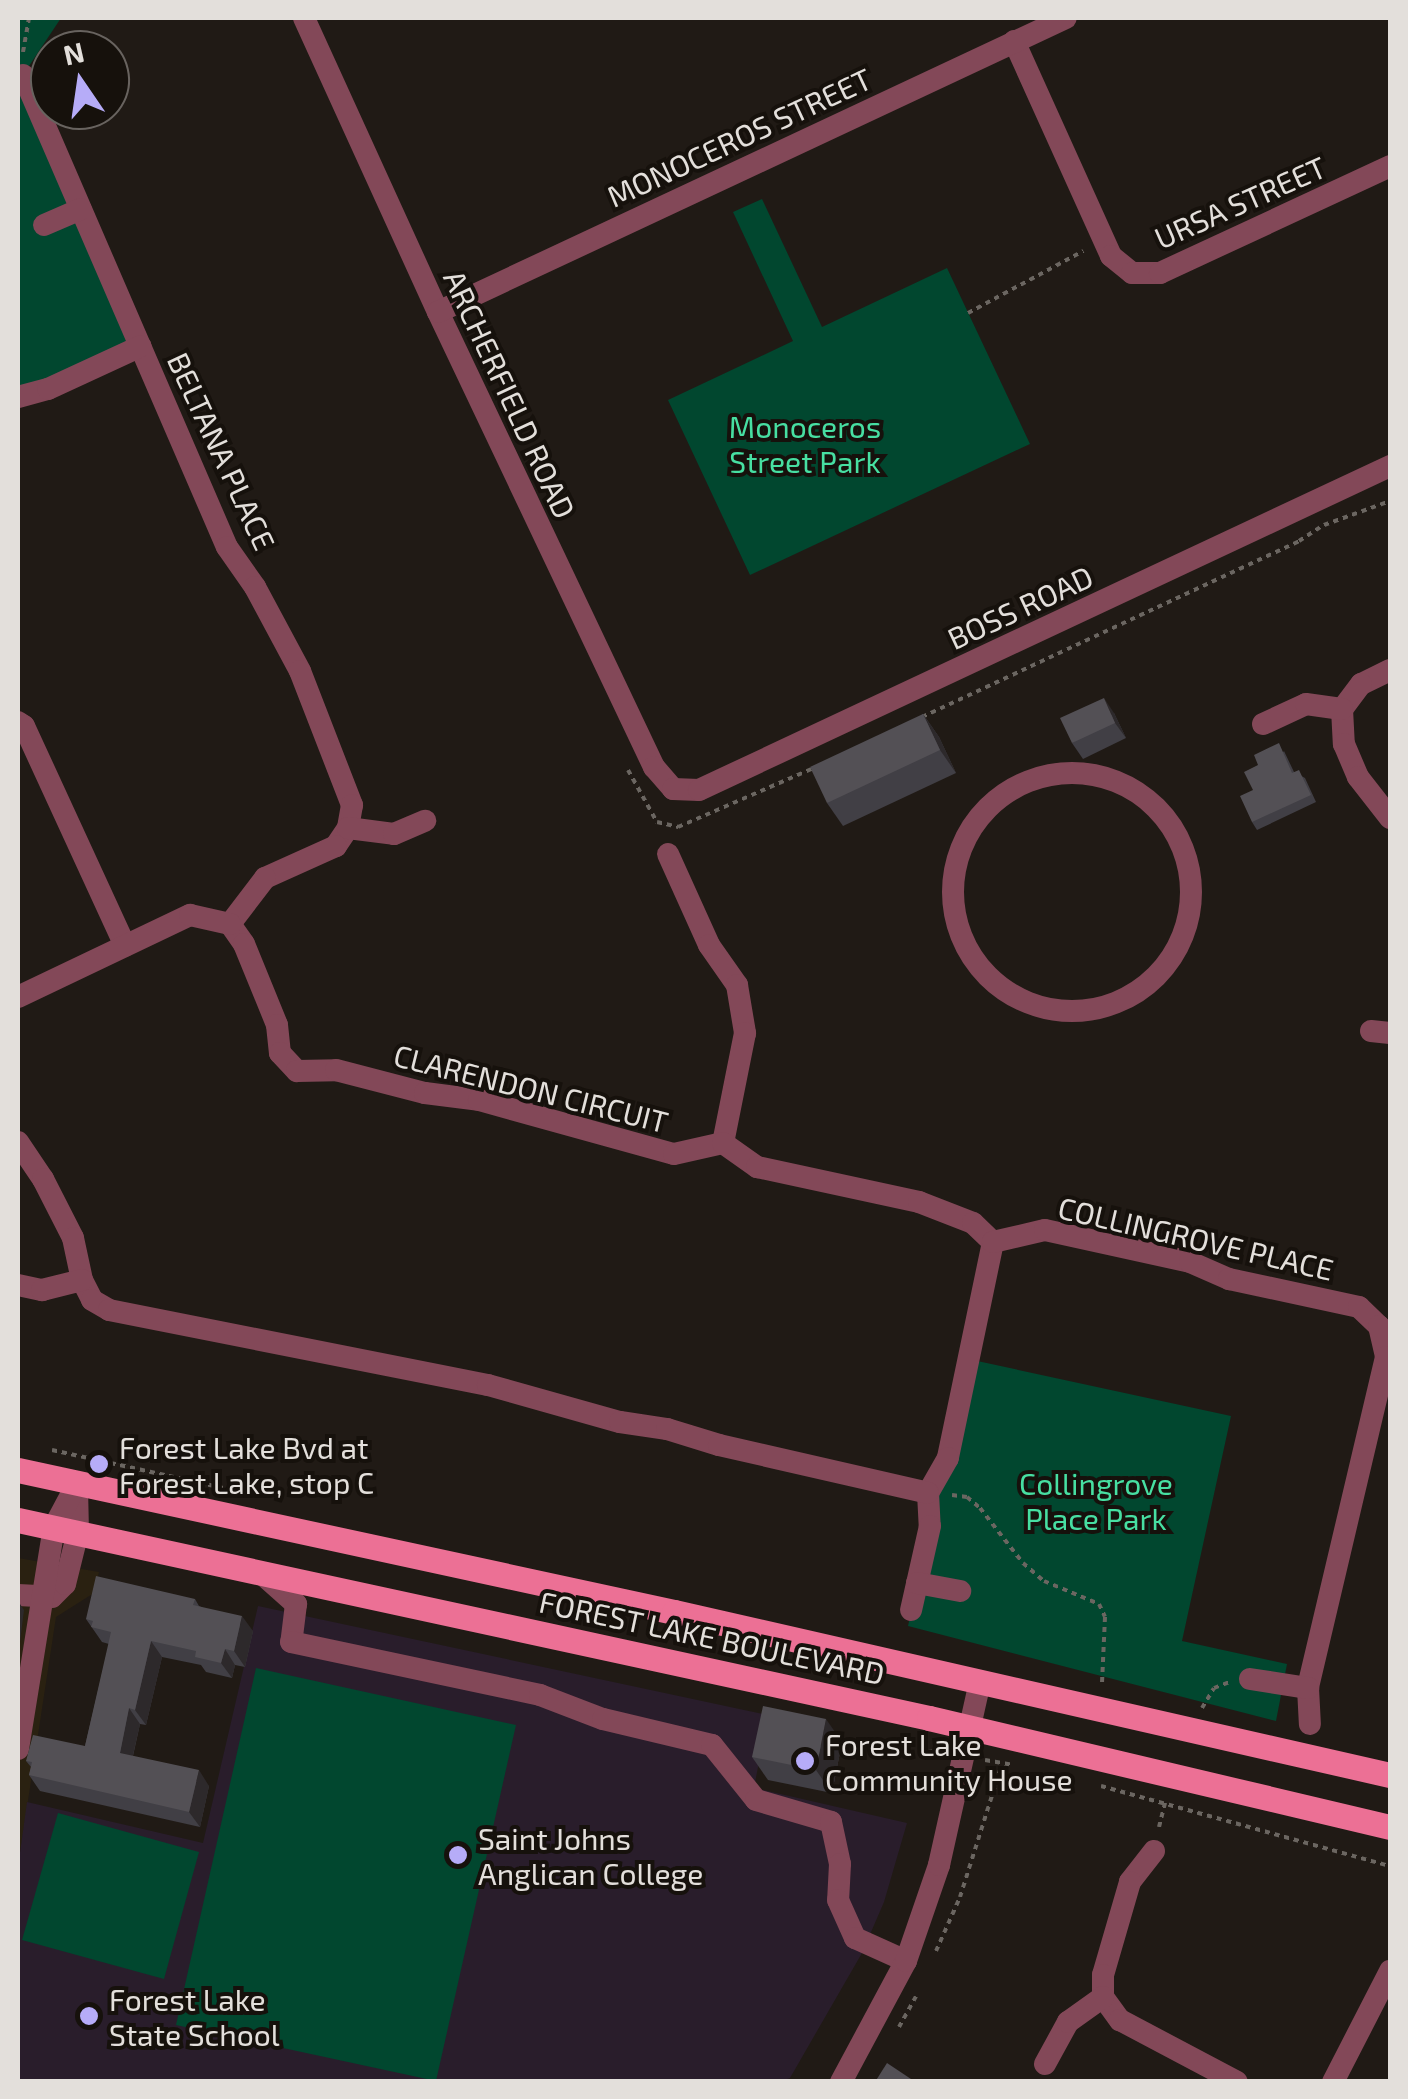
<!DOCTYPE html>
<style>
body{margin:0}
#map{position:relative;width:1408px;height:2099px;overflow:hidden;background:#201a15;font-family:"Exo 2",sans-serif}
div>[style]{position:absolute}
[style*='--x']{left:calc(var(--x)*1px);top:calc(var(--y)*1px);width:calc(var(--w)*1px);rotate:calc(var(--a)*1deg)}
.commercial>*{inset:0;background:#2a2111}
.education>*{inset:0;background:#291d2b}
.green>*{inset:0;background:#01472f}
.path>*{height:4px;margin-top:-2px;transform-origin:0;background:repeating-linear-gradient(90deg,#6b6661 0 5px,transparent 0 10px)}
.minor>*{height:22px;margin:-11px;padding:0 11px;transform-origin:11px;border-radius:11px;background:#834858}
.minor>.ring{margin:-11px;padding:0;box-sizing:content-box;background:none;border:22px solid #834858;border-radius:50%}
.major>*{height:25px;margin:-12.5px;padding:0 12.5px;transform-origin:12.5px;border-radius:12.5px;background:#ec7095}
.wall>*{inset:0;background:#413f45}
.shaded-wall>*{inset:0;background:#2d292b}
.building>*{inset:0;background:#535055}
.dots>*{width:28px;height:28px;translate:-50% -50%;box-sizing:border-box;border:5px solid #16110c;border-radius:50%}
span{translate:-50% -50%;white-space:nowrap;text-align:center;line-height:1.15;-webkit-text-stroke:8px #16110c;paint-order:stroke}
.street-label{font-size:30px;color:#e3dfdb}
.park-label{font-size:30px;color:#47dfa2}
.poi-label{font-size:30px;color:#e3dfdb}
.left{translate:0 -50%;text-align:left}
.frame{position:absolute;inset:0;border:20px solid #e3dfdb;pointer-events:none}
.north{position:absolute;left:30px;top:30px;width:100px;height:100px;box-sizing:border-box;background:#16110c;border:2px solid #68635f;border-radius:50%;rotate:347deg;font-size:28px;font-weight:700;line-height:40px;text-align:center;color:#e3dfdb}
.north::after{content:'';display:block;margin:auto;width:35px;height:45px;background:#b6acf8;clip-path:polygon(50% 0,100% 100%,50% 72%,0 100%)}
</style>
<div id="map">
<div class="commercial">
<i style="clip-path:polygon(18px 1558px,99px 1572px,94px 1593px,56px 1617px,18px 1866px)"></i>
</div>
<div class="education">
<i style="clip-path:polygon(258px 1606px,768px 1715px,754px 1788px,907px 1823px,884px 1902px,862px 1953px,790px 2078px,782px 2081px,18px 2082px,18px 1867px,27px 1802px,203px 1843px)"></i>
</div>
<div class="green">
<i style="clip-path:polygon(18px 18px,61px 18px,23px 75px,141px 346px,18px 397px)"></i>
<i style="clip-path:polygon(762px 199px,822px 327px,947px 268px,1030px 444px,750px 575px,668px 400px,793px 341px,733px 212px)"></i>
<i style="clip-path:polygon(968px 1359px,1231px 1416px,1182px 1641px,1287px 1664px,1276px 1721px,908px 1626px)"></i>
<i style="clip-path:polygon(256px 1668px,516px 1725px,436px 2081px,176px 2025px)"></i>
<i style="clip-path:polygon(58px 1813px,199px 1852px,164px 1979px,22px 1940px)"></i>
</div>
<div class="path">
<i style="--x:23;--y:52;--w:35;--a:-80"></i>
<i style="--x:968;--y:313;--w:131;--a:-28.3"></i>
<i style="--x:922;--y:717;--w:416;--a:-25"></i>
<i style="--x:1299;--y:541;--w:30;--a:-33"></i>
<i style="--x:1324;--y:525;--w:70;--a:-20"></i>
<i style="--x:628;--y:770;--w:60;--a:60.9"></i>
<i style="--x:657;--y:822;--w:22;--a:13"></i>
<i style="--x:678;--y:827;--w:148;--a:-23.5"></i>
<i style="--x:52;--y:1450;--w:180;--a:12.5"></i>
<i style="--x:952;--y:1495;--w:15;--a:8"></i>
<i style="--x:967;--y:1497;--w:17;--a:40"></i>
<i style="--x:980;--y:1508;--w:70;--a:52"></i>
<i style="--x:1023;--y:1563;--w:28;--a:41"></i>
<i style="--x:1044;--y:1581;--w:60;--a:22.7"></i>
<i style="--x:1099;--y:1604;--w:14;--a:65"></i>
<i style="--x:1105;--y:1617;--w:66;--a:92.6"></i>
<i style="--x:1202;--y:1708;--w:23;--a:-59"></i>
<i style="--x:1214;--y:1688;--w:17;--a:-21"></i>
<i style="--x:921;--y:1743;--w:11;--a:52"></i>
<i style="--x:928;--y:1752;--w:14;--a:-8"></i>
<i style="--x:985;--y:1760;--w:29;--a:10"></i>
<i style="--x:1101;--y:1786;--w:300;--a:15.5"></i>
<i style="--x:1159;--y:1827;--w:25;--a:-76"></i>
<i style="--x:936;--y:1951;--w:59;--a:-66"></i>
<i style="--x:960;--y:1897;--w:136;--a:-72.5"></i>
<i style="--x:899;--y:2027;--w:35;--a:-61"></i>
</div>
<div class="minor">
<i style="--x:304;--y:18;--w:323;--a:65.5"></i>
<i style="--x:438;--y:312;--w:504;--a:64.61"></i>
<i style="--x:654;--y:767;--w:29;--a:49"></i>
<i style="--x:673;--y:789;--w:26;--a:2"></i>
<i style="--x:699;--y:790;--w:763;--a:-25.12"></i>
<i style="--x:1014;--y:41;--w:236;--a:65.7"></i>
<i style="--x:1111;--y:256;--w:27;--a:39"></i>
<i style="--x:1132;--y:273;--w:28;--a:0"></i>
<i style="--x:1160;--y:273;--w:254;--a:-24.9"></i>
<i style="--x:23;--y:75;--w:514;--a:66.63"></i>
<i style="--x:227;--y:547;--w:49;--a:55"></i>
<i style="--x:255;--y:587;--w:95;--a:61.8"></i>
<i style="--x:300;--y:671;--w:144;--a:68.8"></i>
<i style="--x:352;--y:805;--w:23;--a:100"></i>
<i style="--x:348;--y:828;--w:22;--a:124"></i>
<i style="--x:336;--y:846;--w:78;--a:155.7"></i>
<i style="--x:265;--y:878;--w:58;--a:127.3"></i>
<i style="--x:44;--y:225;--w:40;--a:-23.4"></i>
<i style="--x:438;--y:312;--w:693;--a:-25.09"></i>
<i style="--x:18;--y:397;--w:31;--a:-15"></i>
<i style="--x:48;--y:389;--w:102;--a:-24.8"></i>
<i style="--x:1390;--y:670;--w:32;--a:154"></i>
<i style="--x:1361;--y:684;--w:31;--a:127"></i>
<i style="--x:1342;--y:709;--w:35;--a:87"></i>
<i style="--x:1344;--y:744;--w:36;--a:67"></i>
<i style="--x:1358;--y:777;--w:52;--a:52"></i>
<i style="--x:18;--y:722;--w:7;--a:34"></i>
<i style="--x:24;--y:726;--w:242;--a:65.3"></i>
<i style="--x:1263;--y:724;--w:47;--a:-24.9"></i>
<i style="--x:1306;--y:704;--w:36;--a:8"></i>
<i class="ring" style="left:953px;top:773px;width:216px;height:216px"></i>
<i style="--x:348;--y:828;--w:46;--a:7.4"></i>
<i style="--x:394;--y:834;--w:34;--a:-23"></i>
<i style="--x:668;--y:854;--w:100;--a:65.7"></i>
<i style="--x:709;--y:945;--w:49;--a:55"></i>
<i style="--x:737;--y:985;--w:49;--a:80.5"></i>
<i style="--x:745;--y:1033;--w:112;--a:101.3"></i>
<i style="--x:230;--y:924;--w:24;--a:55"></i>
<i style="--x:244;--y:944;--w:87;--a:67.8"></i>
<i style="--x:277;--y:1025;--w:28;--a:84"></i>
<i style="--x:280;--y:1053;--w:25;--a:47"></i>
<i style="--x:297;--y:1071;--w:39;--a:-1"></i>
<i style="--x:336;--y:1070;--w:92;--a:14.5"></i>
<i style="--x:425;--y:1093;--w:54;--a:7.4"></i>
<i style="--x:479;--y:1100;--w:202;--a:15.5"></i>
<i style="--x:674;--y:1154;--w:50;--a:-12.7"></i>
<i style="--x:723;--y:1143;--w:42;--a:35.2"></i>
<i style="--x:757;--y:1167;--w:166;--a:12.2"></i>
<i style="--x:919;--y:1202;--w:58;--a:21.3"></i>
<i style="--x:973;--y:1223;--w:28;--a:44"></i>
<i style="--x:993;--y:1242;--w:221;--a:101.8"></i>
<i style="--x:948;--y:1458;--w:40;--a:119.7"></i>
<i style="--x:928;--y:1493;--w:33;--a:87"></i>
<i style="--x:930;--y:1526;--w:86;--a:102.7"></i>
<i style="--x:18;--y:997;--w:191;--a:-25.5"></i>
<i style="--x:190;--y:915;--w:41;--a:12.7"></i>
<i style="--x:1371;--y:1031;--w:19;--a:6"></i>
<i style="--x:18;--y:1142;--w:45;--a:56"></i>
<i style="--x:43;--y:1179;--w:66;--a:63"></i>
<i style="--x:73;--y:1238;--w:43;--a:77.9"></i>
<i style="--x:82;--y:1280;--w:22;--a:63"></i>
<i style="--x:92;--y:1300;--w:20;--a:30"></i>
<i style="--x:109;--y:1310;--w:386;--a:11.2"></i>
<i style="--x:488;--y:1385;--w:137;--a:15.7"></i>
<i style="--x:620;--y:1422;--w:48;--a:8.5"></i>
<i style="--x:667;--y:1429;--w:54;--a:17.1"></i>
<i style="--x:719;--y:1445;--w:214;--a:12.9"></i>
<i style="--x:993;--y:1242;--w:53;--a:-13"></i>
<i style="--x:1045;--y:1230;--w:148;--a:12.4"></i>
<i style="--x:1190;--y:1262;--w:43;--a:23.6"></i>
<i style="--x:1229;--y:1279;--w:133;--a:12.2"></i>
<i style="--x:1359;--y:1307;--w:28;--a:44"></i>
<i style="--x:1379;--y:1326;--w:32;--a:77"></i>
<i style="--x:1386;--y:1357;--w:340;--a:103.3"></i>
<i style="--x:1308;--y:1688;--w:36;--a:87"></i>
<i style="--x:18;--y:1285;--w:25;--a:12"></i>
<i style="--x:42;--y:1290;--w:41;--a:-14"></i>
<i style="--x:261;--y:1573;--w:47;--a:41.5"></i>
<i style="--x:296;--y:1604;--w:38;--a:97"></i>
<i style="--x:291;--y:1642;--w:255;--a:12"></i>
<i style="--x:540;--y:1695;--w:67;--a:20.9"></i>
<i style="--x:603;--y:1719;--w:112;--a:13.4"></i>
<i style="--x:712;--y:1745;--w:70;--a:51.3"></i>
<i style="--x:756;--y:1800;--w:78;--a:16.3"></i>
<i style="--x:831;--y:1822;--w:43;--a:77.9"></i>
<i style="--x:840;--y:1864;--w:36;--a:93"></i>
<i style="--x:838;--y:1900;--w:42;--a:65.9"></i>
<i style="--x:855;--y:1938;--w:56;--a:24.3"></i>
<i style="--x:917;--y:1583;--w:44;--a:10.5"></i>
<i style="--x:18;--y:1595;--w:34;--a:3"></i>
<i style="--x:52;--y:1597;--w:18;--a:-45"></i>
<i style="--x:65;--y:1584;--w:54;--a:-76"></i>
<i style="--x:78;--y:1532;--w:45;--a:-91.3"></i>
<i style="--x:1250;--y:1679;--w:59;--a:8.8"></i>
<i style="--x:18;--y:1749;--w:225;--a:-80.8"></i>
<i style="--x:54;--y:1527;--w:49;--a:-61.9"></i>
<i style="--x:1154;--y:1851;--w:39;--a:128"></i>
<i style="--x:1130;--y:1882;--w:97;--a:106.2"></i>
<i style="--x:1103;--y:1975;--w:22;--a:90"></i>
<i style="--x:1103;--y:1997;--w:29;--a:54"></i>
<i style="--x:1120;--y:2020;--w:132;--a:27.9"></i>
<i style="--x:1045;--y:2064;--w:48;--a:-61.3"></i>
<i style="--x:1068;--y:2022;--w:43;--a:-35.5"></i>
<i style="--x:841;--y:2082;--w:137;--a:-61.8"></i>
<i style="--x:906;--y:1961;--w:102;--a:-71"></i>
<i style="--x:939;--y:1865;--w:188;--a:-77.4"></i>
<i style="--x:1333;--y:2082;--w:125;--a:-62.8"></i>
</div>
<div class="major">
<i style="--x:18;--y:1470;--w:671;--a:12.21"></i>
<i style="--x:674;--y:1612;--w:734;--a:12.83"></i>
<i style="--x:18;--y:1520;--w:932;--a:12.26"></i>
<i style="--x:929;--y:1718;--w:474;--a:13.3"></i>
</div>
<div class="wall">
<i style="clip-path:polygon(1114px 713px,1126px 738px,1083px 759px,1072px 743px)"></i>
<i style="clip-path:polygon(923px 714px,939px 737px,956px 773px,843px 826px,827px 803px)"></i>
<i style="clip-path:polygon(1284px 751px,1294px 772px,1305px 778px,1316px 802px,1257px 830px,1252px 822px,1253px 790px)"></i>
<i style="clip-path:polygon(195px 1599px,199px 1606px,253px 1631px,245px 1667px,235px 1665px,232px 1678px,206px 1672px,201px 1665px,162px 1657px,146px 1725px,140px 1724px,133px 1756px,209px 1786px,200px 1827px,40px 1791px,29px 1775px,31px 1767px,26px 1761px,85px 1746px,109px 1644px,102px 1642px,86px 1619px)"></i>
<i style="clip-path:polygon(842px 1742px,832px 1793px,768px 1780px,752px 1757px)"></i>
</div>
<div class="shaded-wall">
<i style="clip-path:polygon(1104px 698px,1114px 713px,1126px 738px,1115px 723px)"></i>
<i style="clip-path:polygon(923px 714px,939px 737px,956px 773px,940px 750px)"></i>
<i style="clip-path:polygon(18px 1601px,24px 1610px,18px 1658px)"></i>
<i style="clip-path:polygon(242px 1616px,253px 1631px,245px 1667px,234px 1651px)"></i>
<i style="clip-path:polygon(151px 1641px,162px 1657px,146px 1725px,135px 1710px)"></i>
<i style="clip-path:polygon(225px 1649px,235px 1665px,232px 1678px,221px 1663px)"></i>
<i style="clip-path:polygon(129px 1708px,140px 1724px,130px 1768px,120px 1753px)"></i>
<i style="clip-path:polygon(826px 1719px,842px 1742px,832px 1793px,816px 1770px)"></i>
<i style="clip-path:polygon(199px 1770px,209px 1786px,200px 1827px,189px 1812px)"></i>
</div>
<div class="building">
<i style="clip-path:polygon(1104px 698px,1115px 723px,1072px 743px,1060px 718px)"></i>
<i style="clip-path:polygon(923px 714px,940px 750px,827px 803px,810px 767px)"></i>
<i style="clip-path:polygon(1279px 743px,1292px 773px,1299px 770px,1311px 795px,1252px 822px,1240px 796px,1253px 790px,1244px 772px,1258px 765px,1254px 755px)"></i>
<i style="clip-path:polygon(96px 1576px,195px 1599px,193px 1605px,242px 1616px,234px 1651px,225px 1649px,221px 1663px,195px 1657px,196px 1651px,151px 1641px,135px 1710px,129px 1708px,120px 1753px,199px 1770px,189px 1812px,29px 1775px,32px 1762px,26px 1761px,33px 1735px,85px 1746px,111px 1632px,91px 1627px,93px 1621px,86px 1619px)"></i>
<i style="clip-path:polygon(763px 1706px,826px 1719px,816px 1770px,752px 1757px)"></i>
<i style="clip-path:polygon(887px 2063px,911px 2079px,910px 2082px,875px 2082px)"></i>
</div>
<div class="dots">
<i style="left:99px;top:1464px;background:#b6acf8"></i>
<i style="left:805px;top:1761px;background:#b6acf8"></i>
<i style="left:458px;top:1855px;background:#b6acf8"></i>
<i style="left:89px;top:2016px;background:#b6acf8"></i>
</div>
<div class="street-label">
<span style="left:739px;top:137px;rotate:-25deg">MONOCEROS STREET</span>
<span style="left:1240px;top:202px;rotate:-24deg">URSA STREET</span>
<span style="left:510px;top:394px;rotate:65deg">ARCHERFIELD ROAD</span>
<span style="left:222px;top:451px;rotate:65deg">BELTANA PLACE</span>
<span style="left:1020px;top:607px;rotate:-25deg">BOSS ROAD</span>
<span style="left:531px;top:1088px;rotate:14deg">CLARENDON CIRCUIT</span>
<span style="left:1196px;top:1238px;rotate:13deg">COLLINGROVE PLACE</span>
<span style="left:712px;top:1637px;rotate:12deg">FOREST LAKE BOULEVARD</span>
</div>
<div class="park-label">
<span style="left:805px;top:443px">Monoceros<br>Street Park</span>
<span style="left:1096px;top:1500px">Collingrove<br>Place Park</span>
</div>
<div class="poi-label">
<span class="left" style="left:119px;top:1464px">Forest Lake Bvd at<br>Forest Lake, stop C</span>
<span class="left" style="left:825px;top:1761px">Forest Lake<br>Community House</span>
<span class="left" style="left:478px;top:1855px">Saint Johns<br>Anglican College</span>
<span class="left" style="left:109px;top:2016px">Forest Lake<br>State School</span>
</div>
<div class="frame"></div>
<div class="north">N</div>
</div>
